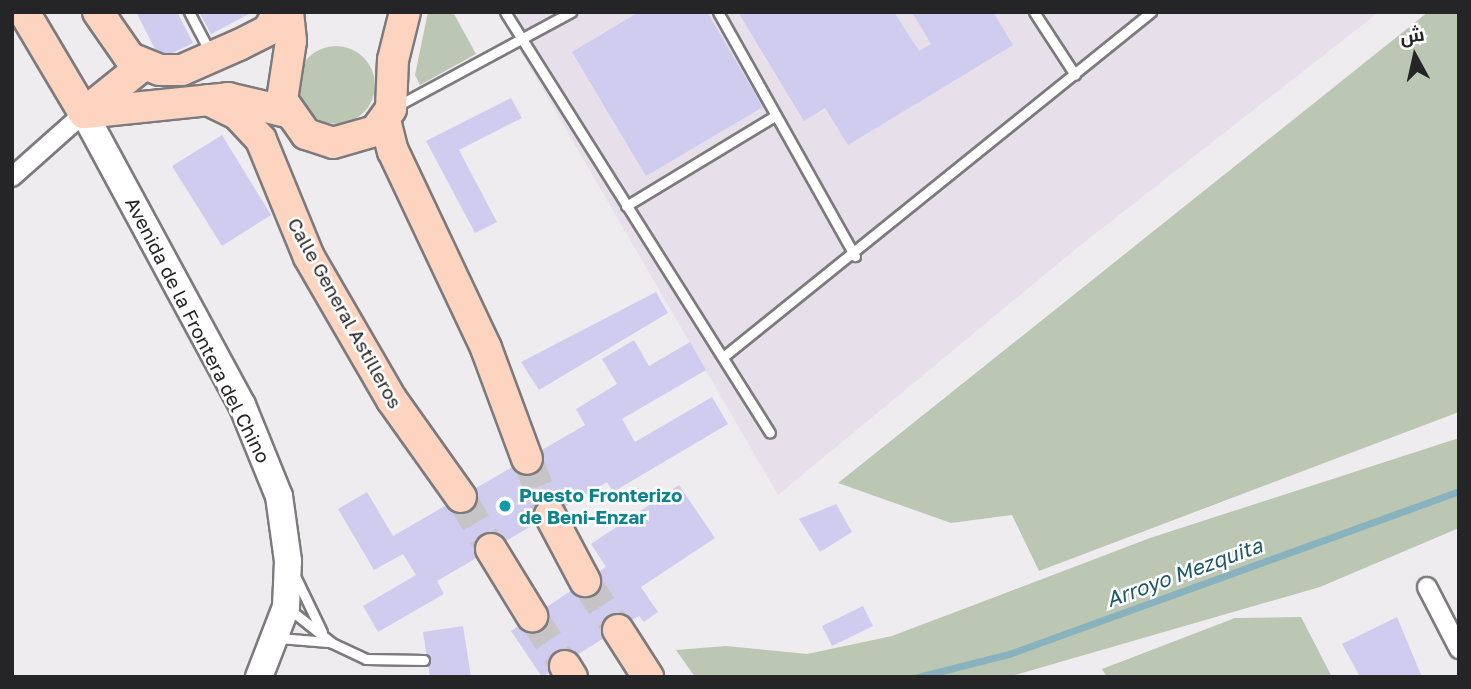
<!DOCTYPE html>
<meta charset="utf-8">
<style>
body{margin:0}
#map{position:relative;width:1471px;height:689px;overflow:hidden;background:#efecf0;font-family:"Golos Text",Cairo,sans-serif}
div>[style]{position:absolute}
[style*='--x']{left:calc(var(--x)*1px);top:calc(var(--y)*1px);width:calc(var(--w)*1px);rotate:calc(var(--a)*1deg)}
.built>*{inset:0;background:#e7dfea}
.green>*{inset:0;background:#bbc7b2}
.round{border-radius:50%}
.stream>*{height:7px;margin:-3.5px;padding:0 3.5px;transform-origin:3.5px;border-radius:3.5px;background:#87b2be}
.building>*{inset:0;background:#d0ccf0}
.primary-tunnel>*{height:30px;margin-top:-15px;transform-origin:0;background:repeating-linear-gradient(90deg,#c7c4c8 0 30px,transparent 0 45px)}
.roads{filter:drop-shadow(2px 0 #7d7a7e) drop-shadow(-2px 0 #7d7a7e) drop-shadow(0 2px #7d7a7e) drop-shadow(0 -2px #7d7a7e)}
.service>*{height:9px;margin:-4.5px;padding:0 4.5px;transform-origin:4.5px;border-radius:4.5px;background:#fff}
.minor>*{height:18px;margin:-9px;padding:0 9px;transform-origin:9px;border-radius:9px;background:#fff}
.secondary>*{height:26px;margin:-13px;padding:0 13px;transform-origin:13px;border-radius:13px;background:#fff}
.primary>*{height:30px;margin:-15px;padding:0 15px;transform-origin:15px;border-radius:15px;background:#fcd4bf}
.dots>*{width:19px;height:19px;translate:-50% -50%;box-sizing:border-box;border:4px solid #fff;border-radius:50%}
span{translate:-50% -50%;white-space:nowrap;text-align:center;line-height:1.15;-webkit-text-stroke:5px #fff;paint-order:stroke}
.street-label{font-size:19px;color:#252426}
.culture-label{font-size:19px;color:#0d838f;font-weight:700}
.left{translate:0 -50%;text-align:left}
.water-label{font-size:21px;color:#1d5866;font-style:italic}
.frame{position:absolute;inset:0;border:14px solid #252426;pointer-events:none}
.north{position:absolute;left:1380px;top:21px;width:70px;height:70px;-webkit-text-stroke:5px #fff;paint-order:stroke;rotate:352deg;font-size:19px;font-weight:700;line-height:28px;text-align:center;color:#252426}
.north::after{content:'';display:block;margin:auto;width:24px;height:32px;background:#252426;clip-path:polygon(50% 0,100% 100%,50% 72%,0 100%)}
</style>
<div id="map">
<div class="built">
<i style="clip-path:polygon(498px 12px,1379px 12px,1077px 248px,778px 495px)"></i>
</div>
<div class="green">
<i style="clip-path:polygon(428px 12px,453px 12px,476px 54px,420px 85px,415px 75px)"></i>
<i style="clip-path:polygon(1428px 12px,1459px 12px,1459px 412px,1039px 571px,1012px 515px,951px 523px,838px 483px)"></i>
<i class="round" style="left:297px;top:46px;width:78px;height:78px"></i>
<i style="clip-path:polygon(1459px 438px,1459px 528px,1320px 587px,1008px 677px,695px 677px,676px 650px,726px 646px,807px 654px,892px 636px,1150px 538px)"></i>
<i style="clip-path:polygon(1301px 617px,1332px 677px,1107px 677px,1102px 669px,1235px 618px)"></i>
</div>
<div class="stream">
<i style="--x:918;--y:677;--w:94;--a:-14.2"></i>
<i style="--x:1009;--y:654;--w:479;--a:-19.9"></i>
</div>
<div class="building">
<i style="clip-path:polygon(136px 12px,177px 12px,193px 43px,160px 59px)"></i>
<i style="clip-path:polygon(199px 12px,253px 12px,211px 34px)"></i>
<i style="clip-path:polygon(639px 12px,707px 12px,763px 107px,646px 176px,572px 52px)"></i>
<i style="clip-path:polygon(738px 12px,894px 12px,919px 51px,931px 44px,912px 12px,993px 12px,1013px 45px,848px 145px,825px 108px,804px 121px)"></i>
<i style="clip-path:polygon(511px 98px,522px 118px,459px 150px,497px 222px,475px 233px,426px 141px)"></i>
<i style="clip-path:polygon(222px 135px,271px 215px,222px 246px,172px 166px)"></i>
<i style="clip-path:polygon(656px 292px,668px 313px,539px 390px,521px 362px)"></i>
<i style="clip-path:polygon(634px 340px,649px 366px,690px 342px,706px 370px,622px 419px,635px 442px,712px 397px,728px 424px,613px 492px,607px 482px,437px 581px,444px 594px,378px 632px,363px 606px,416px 575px,403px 554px,374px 570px,338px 509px,367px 492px,393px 536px,585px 425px,576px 409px,617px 384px,602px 359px)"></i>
<i style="clip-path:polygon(679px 485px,715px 538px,641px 587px,658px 612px,644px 622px,639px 616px,542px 677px,511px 631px,606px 567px,591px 544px)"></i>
<i style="clip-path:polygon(836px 504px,852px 532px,820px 552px,799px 519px)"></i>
<i style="clip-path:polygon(863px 606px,873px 626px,832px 646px,822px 626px)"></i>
<i style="clip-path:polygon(1397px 617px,1422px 677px,1360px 677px,1342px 644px)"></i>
<i style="clip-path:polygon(463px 626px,471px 677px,430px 677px,423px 632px)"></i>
</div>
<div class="primary-tunnel">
<i style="--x:527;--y:459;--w:61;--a:67.7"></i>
<i style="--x:461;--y:497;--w:60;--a:60"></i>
<i style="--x:585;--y:581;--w:59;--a:56"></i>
<i style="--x:532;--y:616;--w:60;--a:56.6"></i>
</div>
<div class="roads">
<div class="service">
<i style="--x:189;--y:12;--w:47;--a:62.4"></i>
<i style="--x:505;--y:12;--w:497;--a:57.8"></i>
<i style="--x:718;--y:12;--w:280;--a:60.7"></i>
<i style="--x:1034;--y:12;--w:75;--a:56.9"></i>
<i style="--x:397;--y:106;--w:198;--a:-28.4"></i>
<i style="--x:626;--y:206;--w:175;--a:-31.2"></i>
<i style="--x:723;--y:357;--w:550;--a:-38.87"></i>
<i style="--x:296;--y:578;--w:60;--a:64.3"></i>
<i style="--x:288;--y:608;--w:56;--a:38.5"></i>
<i style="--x:332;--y:643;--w:38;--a:25"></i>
<i style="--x:366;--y:659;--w:58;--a:1"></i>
<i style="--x:279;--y:638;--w:49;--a:4.7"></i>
</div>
<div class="minor">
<i style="--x:12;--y:177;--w:96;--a:-41.6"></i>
<i style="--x:1427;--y:587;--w:70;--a:62.7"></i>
</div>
<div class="secondary">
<i style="--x:84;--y:113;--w:332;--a:61.6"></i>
<i style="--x:242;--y:405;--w:98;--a:67.9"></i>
<i style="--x:279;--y:496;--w:66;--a:82.1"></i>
<i style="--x:288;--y:561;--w:46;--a:92.5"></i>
<i style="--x:286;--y:607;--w:75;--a:111.1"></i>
</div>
<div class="primary">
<i style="--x:24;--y:12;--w:117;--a:59.3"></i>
<i style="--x:98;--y:12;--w:56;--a:55.2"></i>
<i style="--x:130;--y:58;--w:32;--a:22"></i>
<i style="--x:160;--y:70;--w:22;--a:0"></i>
<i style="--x:182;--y:70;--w:62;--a:-23.7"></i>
<i style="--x:239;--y:45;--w:33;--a:-27"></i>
<i style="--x:268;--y:30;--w:21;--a:-59"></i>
<i style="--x:288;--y:12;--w:29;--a:84"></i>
<i style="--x:291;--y:41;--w:60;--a:98.7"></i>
<i style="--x:282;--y:100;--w:42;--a:54.8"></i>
<i style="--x:306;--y:134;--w:28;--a:18"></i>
<i style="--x:333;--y:143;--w:44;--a:-15.9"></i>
<i style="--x:375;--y:131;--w:27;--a:-54"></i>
<i style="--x:391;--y:109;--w:49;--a:-87.7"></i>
<i style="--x:393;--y:60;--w:49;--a:-76"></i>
<i style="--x:208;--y:100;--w:32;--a:26"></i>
<i style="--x:237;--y:114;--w:35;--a:47"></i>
<i style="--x:261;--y:140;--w:126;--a:67.7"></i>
<i style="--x:309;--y:257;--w:165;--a:59.9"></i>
<i style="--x:392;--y:400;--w:119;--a:54.6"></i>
<i style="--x:84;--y:113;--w:145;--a:-5.9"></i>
<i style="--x:228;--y:98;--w:61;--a:13.3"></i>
<i style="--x:84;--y:113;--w:73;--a:-38.9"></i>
<i style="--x:385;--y:120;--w:32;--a:76"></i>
<i style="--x:393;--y:151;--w:218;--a:64.7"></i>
<i style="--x:486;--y:348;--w:118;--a:69.7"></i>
<i style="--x:550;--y:515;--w:75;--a:62.1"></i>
<i style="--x:491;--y:549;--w:79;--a:58.5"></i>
<i style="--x:618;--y:630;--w:56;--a:57.4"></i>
<i style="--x:565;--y:666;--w:13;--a:58"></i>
</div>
</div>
<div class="dots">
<i style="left:505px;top:506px;background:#0f9aa8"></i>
</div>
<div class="street-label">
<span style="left:345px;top:313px;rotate:61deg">Calle General Astilleros</span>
<span style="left:198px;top:330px;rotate:63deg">Avenida de la Frontera del Chino</span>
</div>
<div class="culture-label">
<span class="left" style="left:519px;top:506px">Puesto Fronterizo<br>de Beni-Enzar</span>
</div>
<div class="water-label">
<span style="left:1184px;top:572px;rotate:-20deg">Arroyo Mezquita</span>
</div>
<div class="frame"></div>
<div class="north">ش</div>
</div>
